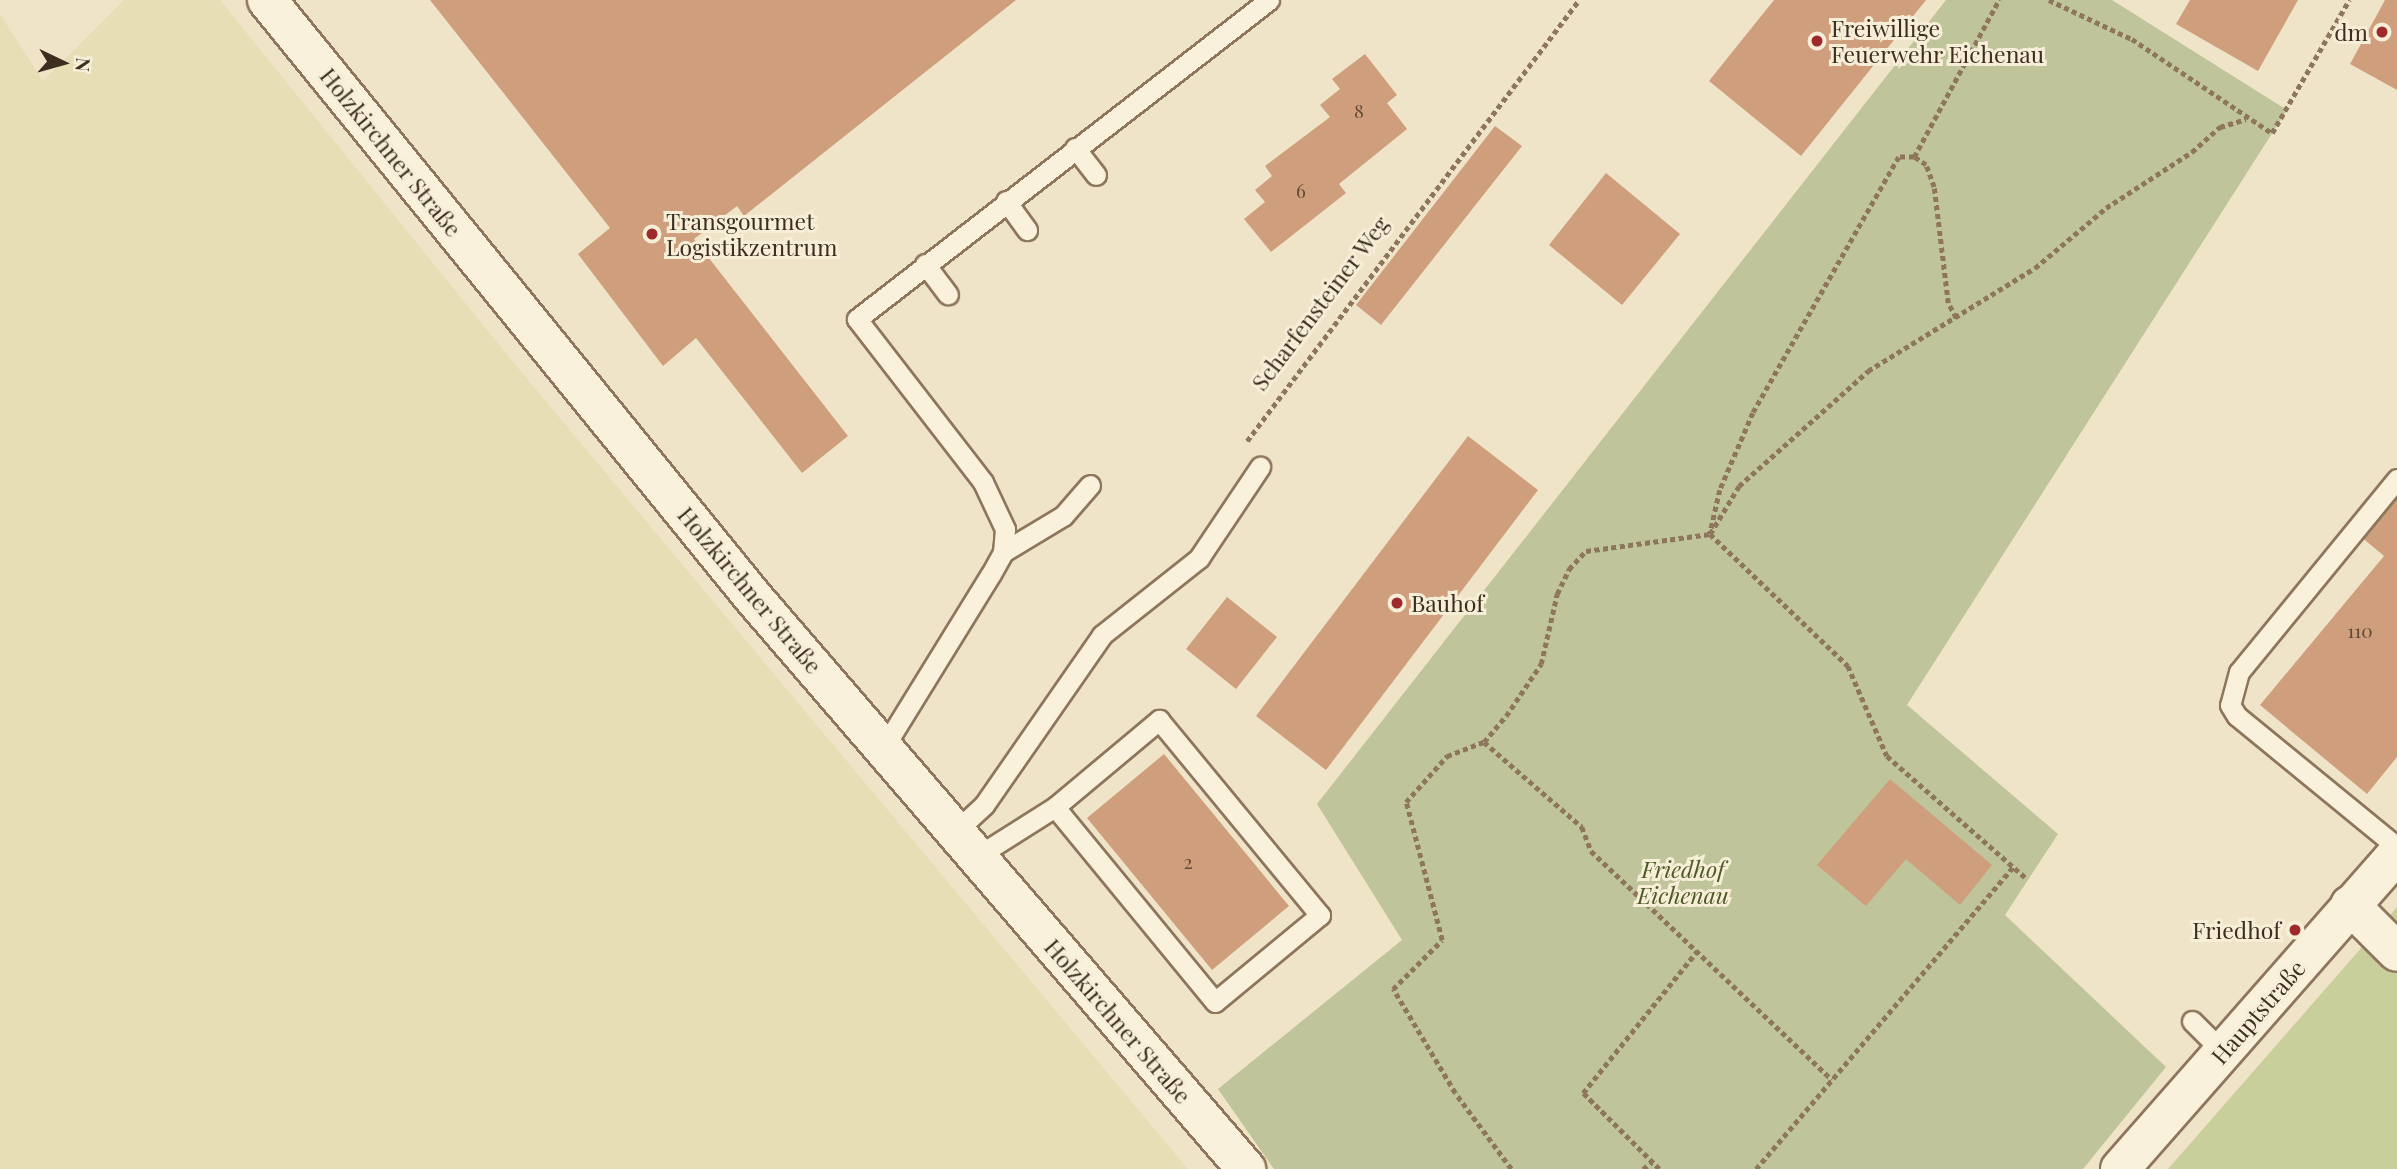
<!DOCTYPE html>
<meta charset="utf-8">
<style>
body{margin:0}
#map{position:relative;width:2397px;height:1169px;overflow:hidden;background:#f0e4c8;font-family:"Playfair Display",serif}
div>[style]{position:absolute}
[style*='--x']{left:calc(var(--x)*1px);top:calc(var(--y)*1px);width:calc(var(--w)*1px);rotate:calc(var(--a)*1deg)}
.farmland>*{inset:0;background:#e6deb5}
.green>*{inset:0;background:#c9cf9b}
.cemetery>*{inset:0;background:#bfc49a}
.building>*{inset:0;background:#cf9f7d}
.path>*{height:4.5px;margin-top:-2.25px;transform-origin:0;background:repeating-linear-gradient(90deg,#8d765c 0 5px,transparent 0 8.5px)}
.roads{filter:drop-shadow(2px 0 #8d765c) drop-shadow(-2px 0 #8d765c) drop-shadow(0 2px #8d765c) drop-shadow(0 -2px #8d765c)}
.lane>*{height:19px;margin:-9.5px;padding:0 9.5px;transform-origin:9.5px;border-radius:9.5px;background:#faf1dc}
.street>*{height:38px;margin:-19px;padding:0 19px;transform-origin:19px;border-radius:19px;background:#faf1dc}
.secondary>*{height:38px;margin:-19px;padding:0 19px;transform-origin:19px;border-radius:19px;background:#faf1dc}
.dots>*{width:19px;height:19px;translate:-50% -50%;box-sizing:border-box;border:4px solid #f7eed8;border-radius:50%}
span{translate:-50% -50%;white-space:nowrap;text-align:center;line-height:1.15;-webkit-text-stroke:6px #f7eed8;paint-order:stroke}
.number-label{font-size:19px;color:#624a37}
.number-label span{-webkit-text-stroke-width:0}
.poi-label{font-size:23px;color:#3d2e20}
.left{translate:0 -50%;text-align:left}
.right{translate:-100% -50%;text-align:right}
.street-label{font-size:23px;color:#3d2e20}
.park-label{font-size:23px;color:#4d5a26;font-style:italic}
.north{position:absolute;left:28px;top:28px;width:70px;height:70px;-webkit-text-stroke:5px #f7eed8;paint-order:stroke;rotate:95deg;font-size:19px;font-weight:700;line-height:28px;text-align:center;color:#3d2e20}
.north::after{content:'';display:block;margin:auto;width:24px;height:32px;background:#3d2e20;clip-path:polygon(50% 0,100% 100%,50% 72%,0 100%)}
</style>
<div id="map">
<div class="farmland">
<i style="clip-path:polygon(124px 0,220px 0,513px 362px,1188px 1169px,0 1169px,0 14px,43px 81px)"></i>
</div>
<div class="green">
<i style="clip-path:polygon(2397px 907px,2397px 1169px,2168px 1169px)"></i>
</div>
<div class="cemetery">
<i style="clip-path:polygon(1946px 0,2112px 0,2287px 110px,1907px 705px,2058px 834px,2005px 915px,2166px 1067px,2083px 1169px,1274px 1169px,1218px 1089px,1402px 940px,1317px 804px)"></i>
</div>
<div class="building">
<i style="clip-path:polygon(430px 0,1016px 0,744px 216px,737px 206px,694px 239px,848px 436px,802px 473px,696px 338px,663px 366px,578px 254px,610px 228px)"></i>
<i style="clip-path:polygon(1774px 0,1926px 0,1801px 156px,1709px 81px)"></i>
<i style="clip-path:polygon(2190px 0,2298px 0,2258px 71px,2176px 24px)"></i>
<i style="clip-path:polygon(2385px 0,2397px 0,2397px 90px,2350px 64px)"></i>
<i style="clip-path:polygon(1365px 54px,1397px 95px,1387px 103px,1407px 129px,1339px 184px,1346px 193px,1271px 252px,1244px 219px,1265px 202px,1255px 190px,1272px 176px,1265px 166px,1330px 117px,1320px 105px,1340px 89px,1332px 79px)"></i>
<i style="clip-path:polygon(1495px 126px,1522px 146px,1381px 325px,1356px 305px)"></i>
<i style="clip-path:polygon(1606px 173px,1680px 234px,1622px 305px,1549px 245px)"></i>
<i style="clip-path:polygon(1468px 436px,1538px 490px,1326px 770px,1256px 716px)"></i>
<i style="clip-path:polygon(2397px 490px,2397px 757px,2367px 794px,2260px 705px,2384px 556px,2359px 535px)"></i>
<i style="clip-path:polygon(1227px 597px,1277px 637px,1236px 689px,1186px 649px)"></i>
<i style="clip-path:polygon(1164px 754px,1289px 906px,1212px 970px,1087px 818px)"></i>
<i style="clip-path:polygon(1890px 779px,1992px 865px,1960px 905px,1906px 859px,1866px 906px,1817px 865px)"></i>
</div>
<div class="path">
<i style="--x:2049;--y:0;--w:92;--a:25.2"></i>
<i style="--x:2132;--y:39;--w:169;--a:33.9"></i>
<i style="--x:2272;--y:133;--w:154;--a:-59.9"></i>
<i style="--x:1914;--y:157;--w:179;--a:-61.6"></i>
<i style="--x:1956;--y:318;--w:17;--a:-118"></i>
<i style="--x:1948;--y:303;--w:117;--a:-96.9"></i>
<i style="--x:1934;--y:187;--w:23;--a:-110"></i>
<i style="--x:1926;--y:165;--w:14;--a:-146"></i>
<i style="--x:1914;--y:157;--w:15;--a:180"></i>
<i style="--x:1899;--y:157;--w:295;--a:119.7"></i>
<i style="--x:1753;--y:413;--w:84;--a:113.2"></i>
<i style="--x:1720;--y:490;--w:45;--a:102.8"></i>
<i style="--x:1710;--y:534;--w:191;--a:43.7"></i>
<i style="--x:1848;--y:666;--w:98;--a:66.6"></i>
<i style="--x:1887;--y:756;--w:186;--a:41.3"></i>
<i style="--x:1247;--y:441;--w:552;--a:-53.03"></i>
<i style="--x:1484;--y:742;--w:130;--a:40.9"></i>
<i style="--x:1582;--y:827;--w:26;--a:69"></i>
<i style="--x:1591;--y:851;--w:332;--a:43.5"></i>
<i style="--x:1511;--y:1169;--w:94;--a:-126.4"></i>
<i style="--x:1455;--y:1093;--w:121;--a:-120.8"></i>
<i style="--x:1393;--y:989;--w:69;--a:-45"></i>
<i style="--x:1442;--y:940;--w:143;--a:-104.6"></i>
<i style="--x:1406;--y:802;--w:62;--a:-48.3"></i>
<i style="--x:1447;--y:756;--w:40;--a:-21"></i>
<i style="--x:1484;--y:742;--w:34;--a:-50"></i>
<i style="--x:1506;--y:716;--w:63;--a:-56.1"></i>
<i style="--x:1541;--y:664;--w:72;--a:-77.1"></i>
<i style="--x:1557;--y:594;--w:28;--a:-64"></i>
<i style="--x:1569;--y:569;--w:25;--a:-47"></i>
<i style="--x:1586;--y:551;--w:125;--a:-7.8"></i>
<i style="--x:1710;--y:534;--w:56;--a:-58.9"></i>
<i style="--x:1739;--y:486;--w:173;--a:-41.7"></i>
<i style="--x:1868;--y:371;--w:196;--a:-31.7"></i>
<i style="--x:2035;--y:268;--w:93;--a:-40.2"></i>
<i style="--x:2106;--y:208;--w:103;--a:-33.1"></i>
<i style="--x:2192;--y:152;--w:38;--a:-42"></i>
<i style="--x:2220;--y:127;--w:27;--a:-17"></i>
<i style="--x:1643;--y:1169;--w:11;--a:-38"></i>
<i style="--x:1659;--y:1169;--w:107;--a:-135"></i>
<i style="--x:1583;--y:1093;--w:182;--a:-51.2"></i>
<i style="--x:1756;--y:1169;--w:397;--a:-49.6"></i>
</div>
<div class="roads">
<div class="lane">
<i style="--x:1075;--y:148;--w:34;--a:52"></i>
<i style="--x:1006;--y:201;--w:36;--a:54"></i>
<i style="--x:925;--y:264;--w:38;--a:53"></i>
<i style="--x:2397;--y:479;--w:249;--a:129.3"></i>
<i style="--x:2239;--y:672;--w:34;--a:105"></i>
<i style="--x:2230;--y:705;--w:13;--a:58"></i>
<i style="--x:2237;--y:716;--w:207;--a:39.3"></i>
<i style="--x:1003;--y:552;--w:70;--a:-31"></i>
<i style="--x:1063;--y:516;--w:41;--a:-48.9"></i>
<i style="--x:884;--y:747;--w:203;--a:-58.3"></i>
<i style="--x:991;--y:574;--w:25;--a:-61"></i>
<i style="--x:1003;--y:552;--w:23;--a:-85"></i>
<i style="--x:1005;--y:529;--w:52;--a:-115.1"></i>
<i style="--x:983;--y:482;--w:206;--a:-127.7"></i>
<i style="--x:857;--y:319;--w:521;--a:-37.75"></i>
<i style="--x:955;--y:832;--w:40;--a:-43"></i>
<i style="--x:984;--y:805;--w:207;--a:-55.2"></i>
<i style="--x:1102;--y:635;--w:124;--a:-38.4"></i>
<i style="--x:1199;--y:558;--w:110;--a:-56.2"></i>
<i style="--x:976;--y:857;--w:93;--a:-32.3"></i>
<i style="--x:1055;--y:807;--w:136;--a:-39.9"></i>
<i style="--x:1159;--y:720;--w:253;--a:50.5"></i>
<i style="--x:1320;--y:915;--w:136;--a:140.4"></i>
<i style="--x:1215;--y:1002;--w:252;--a:-129.4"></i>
<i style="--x:2192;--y:1021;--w:45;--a:45"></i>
</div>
<div class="street">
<i style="--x:267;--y:0;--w:768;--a:50.86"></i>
<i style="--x:752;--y:596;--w:757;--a:49.23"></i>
<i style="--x:2350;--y:905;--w:66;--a:45"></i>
</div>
<div class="secondary">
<i style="--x:2120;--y:1169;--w:419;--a:-48.7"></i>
</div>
</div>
<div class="dots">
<i style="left:2382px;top:32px;background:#9e2a2b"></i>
<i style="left:1817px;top:41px;background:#9e2a2b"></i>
<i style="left:652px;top:234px;background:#9e2a2b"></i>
<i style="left:1397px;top:603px;background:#9e2a2b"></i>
<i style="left:2295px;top:930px;background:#9e2a2b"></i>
</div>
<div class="number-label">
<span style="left:1359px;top:111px">8</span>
<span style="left:1301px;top:191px">6</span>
<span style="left:2360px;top:631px">110</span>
<span style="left:1188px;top:862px">2</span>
</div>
<div class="poi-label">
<span class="left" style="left:1831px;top:41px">Freiwillige<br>Feuerwehr Eichenau</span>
<span class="right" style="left:2368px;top:32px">dm</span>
<span class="left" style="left:666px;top:234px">Transgourmet<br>Logistikzentrum</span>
<span class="left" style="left:1411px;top:603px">Bauhof</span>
<span class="right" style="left:2281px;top:930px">Friedhof</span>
</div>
<div class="street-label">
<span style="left:391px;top:152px;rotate:51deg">Holzkirchner Straße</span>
<span style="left:1320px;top:303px;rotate:-53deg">Scharfensteiner Weg</span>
<span style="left:750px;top:590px;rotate:50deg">Holzkirchner Straße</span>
<span style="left:2258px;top:1012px;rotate:-49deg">Hauptstraße</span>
<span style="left:1118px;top:1021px;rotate:49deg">Holzkirchner Straße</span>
</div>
<div class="park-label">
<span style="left:1683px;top:882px">Friedhof<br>Eichenau</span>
</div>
<div class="north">N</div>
</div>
